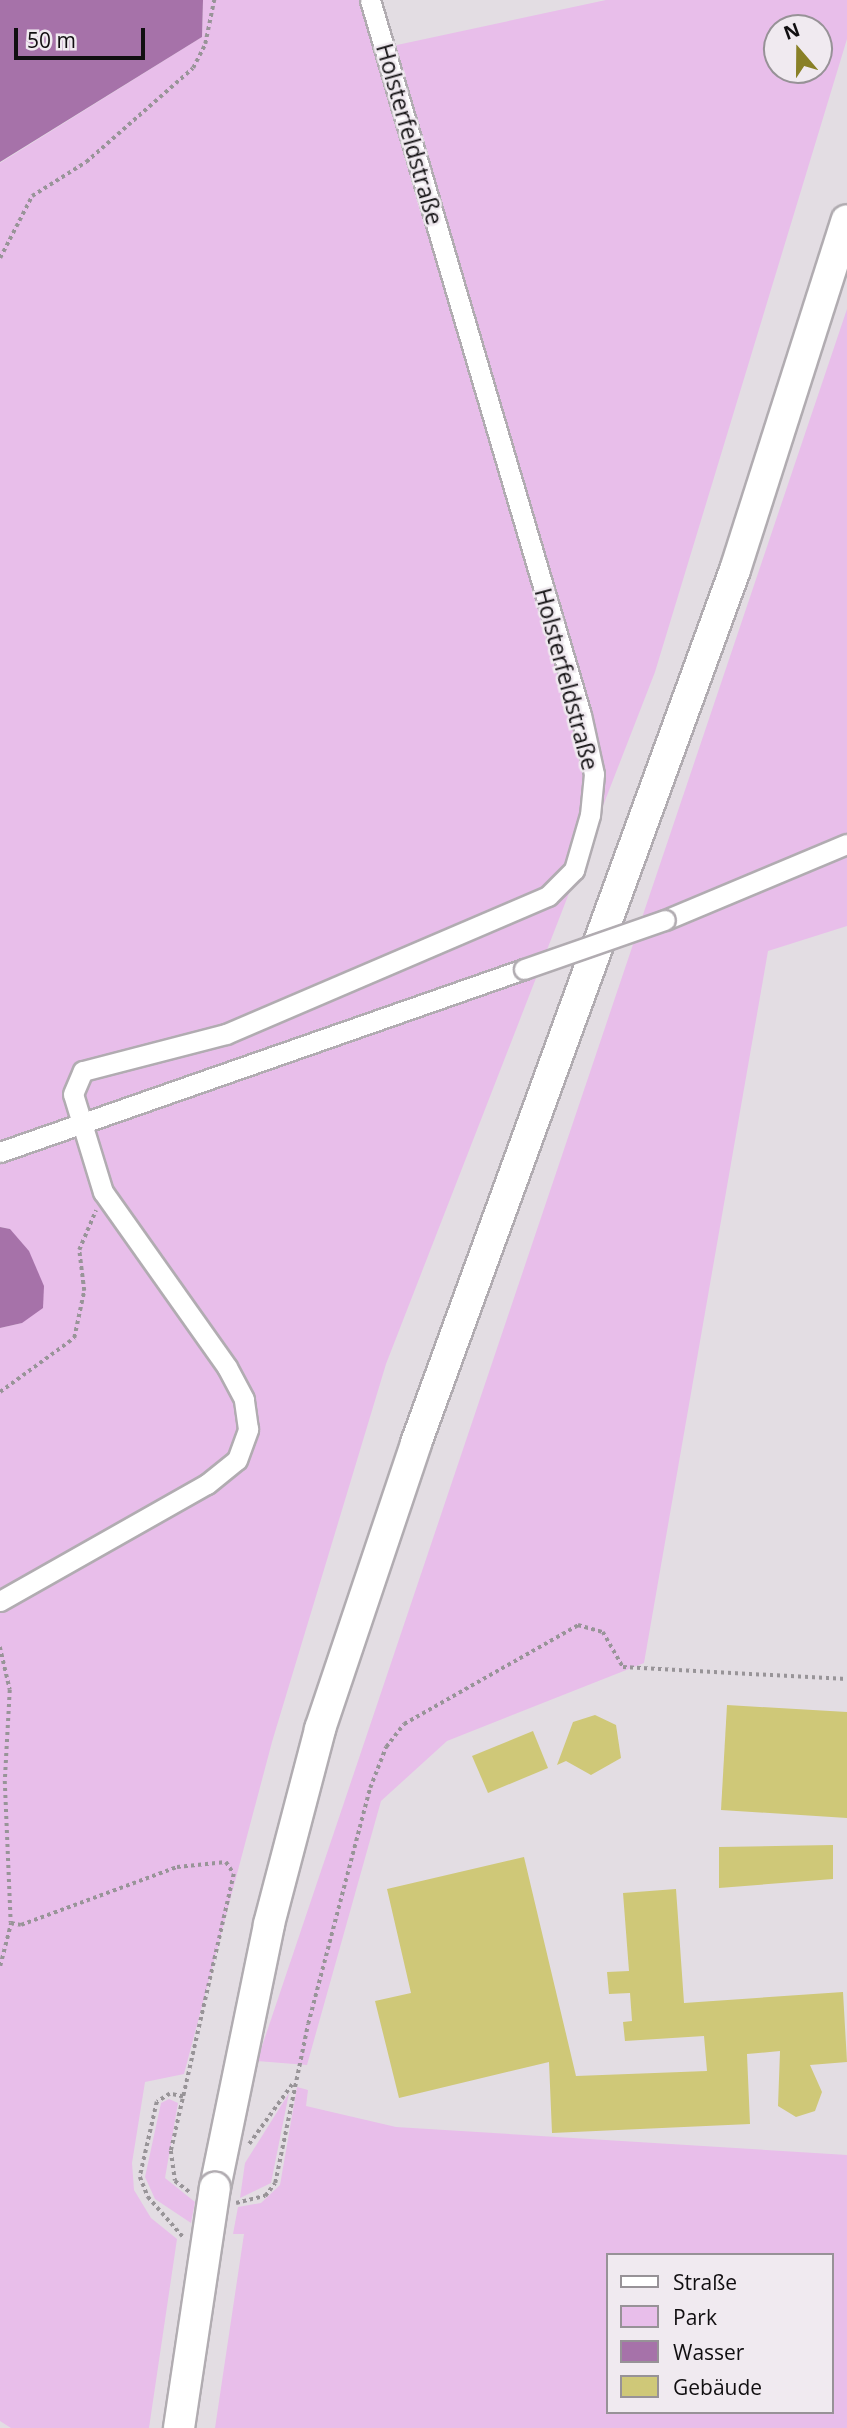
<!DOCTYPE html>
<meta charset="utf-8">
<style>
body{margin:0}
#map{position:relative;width:847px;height:2428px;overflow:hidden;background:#e3dde3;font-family:"Open Sans",sans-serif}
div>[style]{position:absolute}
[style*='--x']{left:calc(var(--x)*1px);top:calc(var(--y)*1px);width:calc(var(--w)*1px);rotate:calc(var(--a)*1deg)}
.green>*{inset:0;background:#e8beea}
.water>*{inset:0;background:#a672a9}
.building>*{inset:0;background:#cfc878}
.path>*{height:3.5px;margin-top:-1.75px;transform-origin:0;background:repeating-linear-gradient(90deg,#989498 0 3.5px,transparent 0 7px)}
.roads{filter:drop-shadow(2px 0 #b1acb1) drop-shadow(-2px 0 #b1acb1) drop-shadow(0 2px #b1acb1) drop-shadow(0 -2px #b1acb1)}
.minor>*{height:19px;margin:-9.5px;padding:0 9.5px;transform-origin:9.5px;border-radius:9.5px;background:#fff}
.primary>*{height:30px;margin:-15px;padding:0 15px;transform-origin:15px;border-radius:15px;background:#fff}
.bridges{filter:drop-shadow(2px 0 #b1acb1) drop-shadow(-2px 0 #b1acb1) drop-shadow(0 2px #b1acb1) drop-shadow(0 -2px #b1acb1)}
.minor-bridge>*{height:19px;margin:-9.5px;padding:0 9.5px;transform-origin:9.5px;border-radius:9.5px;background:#fff}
.primary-bridge>*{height:30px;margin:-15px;padding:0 15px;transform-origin:15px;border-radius:15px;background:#fff}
span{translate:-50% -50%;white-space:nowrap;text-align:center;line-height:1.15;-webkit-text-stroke:5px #f0eaf0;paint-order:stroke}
.street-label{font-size:23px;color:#110f11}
.legend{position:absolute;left:606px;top:2253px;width:228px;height:161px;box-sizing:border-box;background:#f0eaf0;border:2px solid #979297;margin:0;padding:9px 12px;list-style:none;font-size:21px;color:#110f11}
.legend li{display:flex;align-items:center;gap:14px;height:35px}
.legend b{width:35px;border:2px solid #979297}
.north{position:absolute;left:763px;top:14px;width:70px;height:70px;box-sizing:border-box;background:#f0eaf0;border:2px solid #979297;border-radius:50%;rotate:340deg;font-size:19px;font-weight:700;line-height:28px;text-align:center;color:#110f11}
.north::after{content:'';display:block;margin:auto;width:24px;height:32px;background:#898027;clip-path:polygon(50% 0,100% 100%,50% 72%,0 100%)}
.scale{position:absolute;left:14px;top:28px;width:131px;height:32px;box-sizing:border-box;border:4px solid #110f11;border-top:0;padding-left:9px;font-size:21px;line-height:24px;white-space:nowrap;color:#110f11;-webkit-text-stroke:5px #f0eaf0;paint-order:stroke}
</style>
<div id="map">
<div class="green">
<i style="clip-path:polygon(evenodd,203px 0,369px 0,383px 48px,606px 0,847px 0,847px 39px,655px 672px,386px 1364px,272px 1742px,184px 2074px,145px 2082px,132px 2163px,134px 2190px,151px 2218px,177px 2239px,149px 2428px,11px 2428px,0 2421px,0 1328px,22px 1323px,10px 1229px,0 1227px,0 163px,202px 37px,203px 0,777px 28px,819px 28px,819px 70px,777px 70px,777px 28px)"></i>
<i style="clip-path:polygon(847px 309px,847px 926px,768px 951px,644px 1663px,447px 1741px,381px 1801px,307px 2065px,257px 2061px)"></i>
<i style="clip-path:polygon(evenodd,297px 2087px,308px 2090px,306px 2106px,396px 2127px,847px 2155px,847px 2428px,215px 2428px,244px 2234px,233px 2234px,238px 2207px,261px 2203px,280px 2185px,297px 2087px,607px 2255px,831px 2255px,831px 2412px,607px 2412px,607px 2255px)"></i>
<i style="clip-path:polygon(289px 2093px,271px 2183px,240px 2198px,245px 2163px)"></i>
<i style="clip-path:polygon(169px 2099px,178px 2103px,165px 2178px,195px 2202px,191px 2223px,155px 2199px,145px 2177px,161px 2103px)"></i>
</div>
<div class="water">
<i style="clip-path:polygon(0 0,203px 0,202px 37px,0 162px)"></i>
<i style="clip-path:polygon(0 1227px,10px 1229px,29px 1251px,44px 1286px,43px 1308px,22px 1323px,0 1328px)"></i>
</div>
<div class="building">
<i style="clip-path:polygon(727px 1705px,847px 1712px,847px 1818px,721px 1810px)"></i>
<i style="clip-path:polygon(595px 1715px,616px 1725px,621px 1758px,591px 1775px,566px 1761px,557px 1765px,573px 1722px)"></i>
<i style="clip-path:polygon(533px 1731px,548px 1768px,488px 1793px,472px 1756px)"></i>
<i style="clip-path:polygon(833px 1845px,833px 1879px,719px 1888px,719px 1847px)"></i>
<i style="clip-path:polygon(524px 1857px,576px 2076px,707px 2071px,704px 2036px,625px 2041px,623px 2022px,632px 2021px,630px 1993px,609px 1994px,607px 1972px,629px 1971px,623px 1893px,676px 1889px,684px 2003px,843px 1992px,847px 2062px,810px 2065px,822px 2092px,815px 2111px,796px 2117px,778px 2106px,780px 2051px,747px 2054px,750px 2124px,552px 2133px,549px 2062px,399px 2098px,375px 2001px,411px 1993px,387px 1889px)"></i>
</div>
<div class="path">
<i style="--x:0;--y:258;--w:70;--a:-62.7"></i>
<i style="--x:32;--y:196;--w:64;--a:-32.2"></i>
<i style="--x:86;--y:162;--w:142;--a:-41.3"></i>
<i style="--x:193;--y:68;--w:27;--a:-63"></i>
<i style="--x:205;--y:44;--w:45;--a:-78.4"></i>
<i style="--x:0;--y:1392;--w:92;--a:-36.1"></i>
<i style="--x:74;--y:1338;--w:48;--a:-78"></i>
<i style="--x:84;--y:1291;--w:41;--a:-97"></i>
<i style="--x:79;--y:1250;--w:43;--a:-67"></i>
<i style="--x:0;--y:1647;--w:44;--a:76.9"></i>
<i style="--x:10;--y:1690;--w:91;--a:93.1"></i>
<i style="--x:5;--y:1781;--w:142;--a:87.6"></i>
<i style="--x:11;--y:1923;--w:10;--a:11"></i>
<i style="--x:21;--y:1925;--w:166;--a:-20.4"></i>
<i style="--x:177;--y:1867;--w:49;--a:-5.8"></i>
<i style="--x:226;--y:1862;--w:14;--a:56"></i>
<i style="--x:234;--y:1874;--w:284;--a:102.8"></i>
<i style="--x:171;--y:2151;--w:30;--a:82"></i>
<i style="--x:175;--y:2181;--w:20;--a:37"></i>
<i style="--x:0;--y:1966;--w:44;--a:-75.7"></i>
<i style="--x:183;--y:2097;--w:13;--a:-167"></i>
<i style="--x:170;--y:2094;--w:15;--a:148"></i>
<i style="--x:157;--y:2102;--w:77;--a:102.8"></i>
<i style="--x:140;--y:2177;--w:22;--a:68"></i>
<i style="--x:148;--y:2197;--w:55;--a:48.7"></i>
<i style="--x:249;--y:2144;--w:75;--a:-54.2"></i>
<i style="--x:236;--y:2203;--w:30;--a:-14"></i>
<i style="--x:265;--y:2196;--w:16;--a:-52"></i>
<i style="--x:275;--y:2183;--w:162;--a:-78.3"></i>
<i style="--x:308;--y:2024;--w:244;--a:-75.3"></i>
<i style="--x:370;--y:1788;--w:44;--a:-68.7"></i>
<i style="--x:386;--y:1747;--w:29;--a:-52"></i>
<i style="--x:404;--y:1724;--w:200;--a:-29.6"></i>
<i style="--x:578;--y:1625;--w:26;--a:16"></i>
<i style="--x:603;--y:1632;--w:40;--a:60.3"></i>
<i style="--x:623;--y:1667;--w:224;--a:3.1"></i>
</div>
<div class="roads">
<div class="minor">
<i style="--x:665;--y:920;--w:197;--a:-22.7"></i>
<i style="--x:0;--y:1152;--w:555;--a:-19.25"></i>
<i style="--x:0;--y:1601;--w:238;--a:-29.5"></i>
<i style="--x:207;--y:1484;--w:38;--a:-39"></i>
<i style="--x:237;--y:1460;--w:33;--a:-70"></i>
<i style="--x:248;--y:1429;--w:30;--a:-98"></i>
<i style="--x:244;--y:1399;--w:36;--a:-118"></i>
<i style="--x:227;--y:1367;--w:214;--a:-125.3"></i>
<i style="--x:103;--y:1192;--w:102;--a:-107"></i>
<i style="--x:73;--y:1094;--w:25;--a:-67"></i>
<i style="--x:83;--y:1071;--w:148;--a:-14.5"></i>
<i style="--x:226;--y:1034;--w:350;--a:-23.2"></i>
<i style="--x:548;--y:896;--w:37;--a:-45"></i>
<i style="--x:574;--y:870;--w:57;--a:-73.8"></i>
<i style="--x:590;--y:815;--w:41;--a:-84.4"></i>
<i style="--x:594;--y:774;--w:60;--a:-102.4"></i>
<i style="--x:581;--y:715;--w:745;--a:-106.44"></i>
</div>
<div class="primary">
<i style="--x:215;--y:2188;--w:269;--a:-78.4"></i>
<i style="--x:269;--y:1924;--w:202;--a:-75.3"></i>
<i style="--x:320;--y:1729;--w:302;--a:-71.4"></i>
<i style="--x:416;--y:1443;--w:929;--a:-69.93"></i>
<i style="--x:735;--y:570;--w:367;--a:-72.3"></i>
</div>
</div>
<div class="bridges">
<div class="minor-bridge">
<i style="--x:524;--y:969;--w:149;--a:-19.2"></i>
</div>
<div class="primary-bridge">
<i style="--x:179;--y:2428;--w:243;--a:-81.5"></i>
</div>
</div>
<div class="street-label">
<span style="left:410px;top:134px;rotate:74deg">Holsterfeldstraße</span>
<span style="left:567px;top:679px;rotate:75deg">Holsterfeldstraße</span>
</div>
<ul class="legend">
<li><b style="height:9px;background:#fff"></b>Straße</li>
<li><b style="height:19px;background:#e8beea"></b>Park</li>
<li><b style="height:19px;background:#a672a9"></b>Wasser</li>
<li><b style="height:19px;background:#cfc878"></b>Gebäude</li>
</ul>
<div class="north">N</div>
<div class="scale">50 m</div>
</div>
